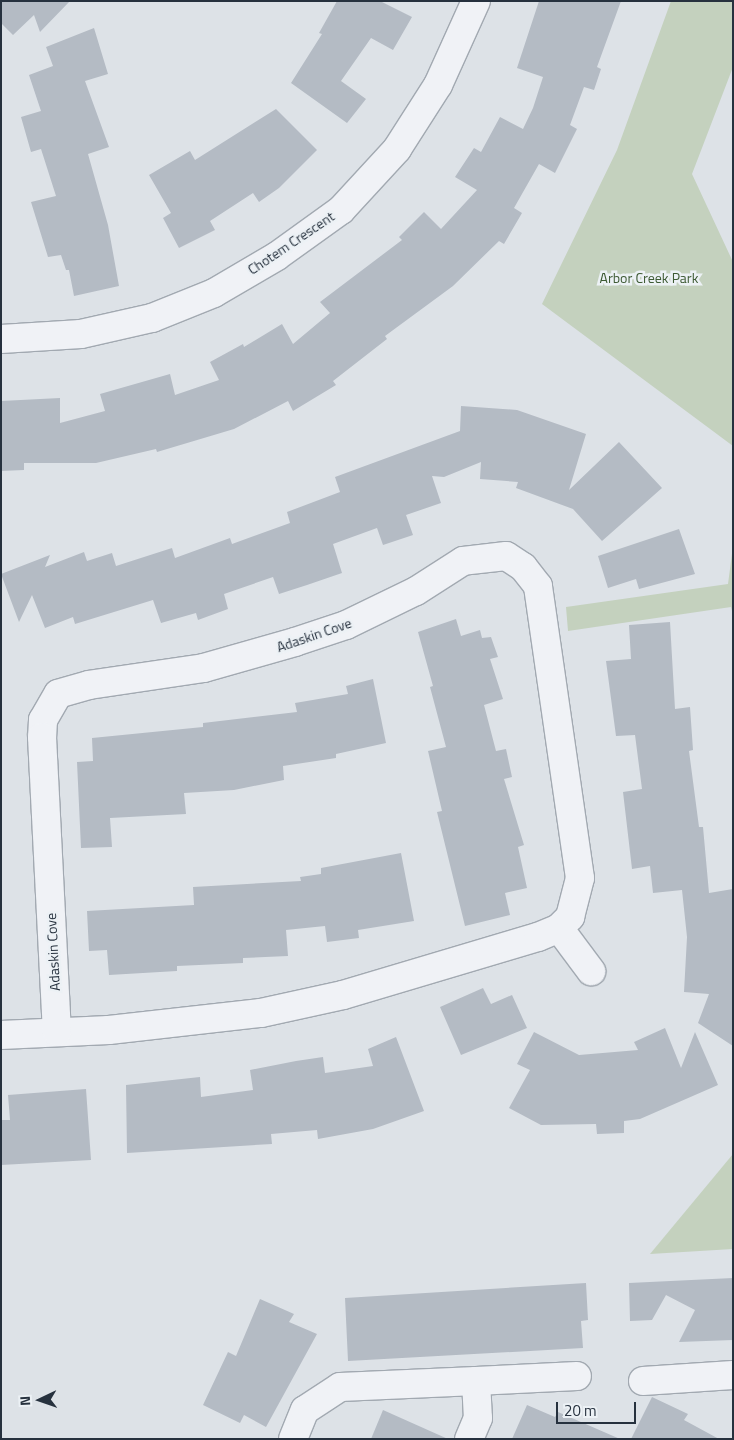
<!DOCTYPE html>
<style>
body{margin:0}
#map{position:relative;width:734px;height:1440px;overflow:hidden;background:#dde2e7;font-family:"Titillium Web",sans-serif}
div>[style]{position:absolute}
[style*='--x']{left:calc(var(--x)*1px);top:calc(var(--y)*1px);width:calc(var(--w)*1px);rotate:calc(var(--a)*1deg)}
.green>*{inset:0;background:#c4d1be}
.building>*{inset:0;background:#b4bbc4}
.roads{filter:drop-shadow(1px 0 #a2a9b1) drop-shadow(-1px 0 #a2a9b1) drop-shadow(0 1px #a2a9b1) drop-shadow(0 -1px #a2a9b1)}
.minor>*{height:28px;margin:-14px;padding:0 14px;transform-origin:14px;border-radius:14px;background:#f0f2f6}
span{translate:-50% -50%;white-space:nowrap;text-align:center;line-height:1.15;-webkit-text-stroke:5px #ecf1f5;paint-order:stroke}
.street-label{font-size:14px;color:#26313e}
.park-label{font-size:14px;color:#3d5a33}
.frame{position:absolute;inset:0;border:2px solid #26313e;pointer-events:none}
.north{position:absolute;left:15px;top:1375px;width:50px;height:50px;-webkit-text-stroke:4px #ecf1f5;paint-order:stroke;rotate:267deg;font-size:14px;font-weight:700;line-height:20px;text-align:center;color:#26313e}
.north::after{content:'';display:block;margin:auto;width:18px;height:22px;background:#26313e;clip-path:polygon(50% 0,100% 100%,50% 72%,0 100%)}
.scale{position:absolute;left:556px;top:1402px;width:80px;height:22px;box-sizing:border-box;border:2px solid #26313e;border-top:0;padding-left:6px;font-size:15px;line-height:18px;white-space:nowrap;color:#26313e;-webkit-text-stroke:4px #ecf1f5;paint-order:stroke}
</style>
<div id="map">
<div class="green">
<i style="clip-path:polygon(671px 1px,733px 1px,733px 67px,692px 174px,733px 262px,733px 446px,542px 304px,617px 150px)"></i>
<i style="clip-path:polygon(733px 546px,733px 615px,731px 607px,568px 631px,566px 607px,728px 584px)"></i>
<i style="clip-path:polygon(733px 1154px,733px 1249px,650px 1254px)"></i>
</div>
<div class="building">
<i style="clip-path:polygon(1px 1px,70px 1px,40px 32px,34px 15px,13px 35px,1px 23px)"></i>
<i style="clip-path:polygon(337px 1px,380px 1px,412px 17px,393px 50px,371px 38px,341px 81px,366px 99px,347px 123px,291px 83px,322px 34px,319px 33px)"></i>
<i style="clip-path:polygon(539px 1px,621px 1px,597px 67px,601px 69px,594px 90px,584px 87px,570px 125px,577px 129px,555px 173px,539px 164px,514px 208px,522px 213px,504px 244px,499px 241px,453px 286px,385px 336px,387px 339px,333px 381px,336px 385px,293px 411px,288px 401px,234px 429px,157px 452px,156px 449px,96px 463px,24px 463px,24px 470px,1px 471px,1px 401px,60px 398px,60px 423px,105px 411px,100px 394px,170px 374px,175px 395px,219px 380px,210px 362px,243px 344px,244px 347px,282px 324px,293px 344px,330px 313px,320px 302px,402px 240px,399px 237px,424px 212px,441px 229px,477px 190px,455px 177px,474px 148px,481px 152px,500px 117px,523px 129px,533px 108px,543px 77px,517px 68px)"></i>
<i style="clip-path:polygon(94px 28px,108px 74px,85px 81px,109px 147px,88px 154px,108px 225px,119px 286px,74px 296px,69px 270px,66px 270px,61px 255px,48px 257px,31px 202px,56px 196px,41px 149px,31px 152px,21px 117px,41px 111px,29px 75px,53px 66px,46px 47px)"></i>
<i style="clip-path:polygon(276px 109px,317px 150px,279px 188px,259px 202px,253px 193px,210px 221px,215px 230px,179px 248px,163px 218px,171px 213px,149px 175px,190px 151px,195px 160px)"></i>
<i style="clip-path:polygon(461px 406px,517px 410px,586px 434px,569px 490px,619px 442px,662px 488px,602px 541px,573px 509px,516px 488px,518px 482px,480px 479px,481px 462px,444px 477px,432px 476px,441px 503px,406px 515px,413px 535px,383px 545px,377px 528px,333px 544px,342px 573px,307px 585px,279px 594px,273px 577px,224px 594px,228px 609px,198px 620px,196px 613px,161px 623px,153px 600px,75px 624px,73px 617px,45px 628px,32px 595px,19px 622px,1px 574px,50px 555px,45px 567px,84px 552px,87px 561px,112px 553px,116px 566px,172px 548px,175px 558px,230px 538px,232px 544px,290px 523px,287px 512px,340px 492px,335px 477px,460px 431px)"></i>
<i style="clip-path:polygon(679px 529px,695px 574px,639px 589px,636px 579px,608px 588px,598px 556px)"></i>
<i style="clip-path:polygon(456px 619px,461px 636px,480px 630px,482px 638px,491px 637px,498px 657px,490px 659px,503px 699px,484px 705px,496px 751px,506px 749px,512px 777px,504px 779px,524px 845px,518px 847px,527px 888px,505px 893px,510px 915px,465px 926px,437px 812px,442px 811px,428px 751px,446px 747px,430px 687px,433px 686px,418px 632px)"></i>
<i style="clip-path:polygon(670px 622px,675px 709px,690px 707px,693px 750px,689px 751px,699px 827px,703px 827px,709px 893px,733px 889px,733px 1046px,698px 1023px,709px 994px,684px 992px,687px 937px,682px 890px,653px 893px,650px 866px,632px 869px,623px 792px,642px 789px,635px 735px,616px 736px,606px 661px,631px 659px,629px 625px)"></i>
<i style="clip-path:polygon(373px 679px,386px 743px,336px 754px,336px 758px,283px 766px,284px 780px,234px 790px,184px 793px,186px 814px,110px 818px,112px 847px,81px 848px,77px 762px,93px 761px,92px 738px,203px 727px,203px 723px,297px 712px,295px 703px,348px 694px,346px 686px)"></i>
<i style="clip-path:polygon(401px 853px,414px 921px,358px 930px,359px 938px,327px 942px,325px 926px,286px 930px,288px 956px,243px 958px,243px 963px,177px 966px,177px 971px,109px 975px,107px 950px,89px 951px,87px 911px,194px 905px,193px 887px,301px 881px,300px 877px,321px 874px,321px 868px)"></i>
<i style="clip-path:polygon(483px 988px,491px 1004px,512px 995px,527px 1028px,461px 1055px,440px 1007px)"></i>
<i style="clip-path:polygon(665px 1028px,681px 1068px,695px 1032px,718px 1085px,640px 1119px,624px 1121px,624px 1133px,597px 1134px,596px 1124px,541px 1125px,509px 1108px,530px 1070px,517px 1064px,534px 1032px,579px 1055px,638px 1050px,634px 1042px)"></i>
<i style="clip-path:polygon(396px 1037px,424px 1111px,373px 1129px,318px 1139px,317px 1130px,271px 1134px,272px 1144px,127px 1153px,126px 1085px,200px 1077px,201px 1097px,253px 1090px,250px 1070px,296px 1061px,323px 1057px,325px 1073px,373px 1066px,368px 1049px)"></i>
<i style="clip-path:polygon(86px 1089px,91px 1160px,1px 1165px,1px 1120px,10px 1120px,8px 1095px)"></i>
<i style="clip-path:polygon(733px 1278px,733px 1340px,679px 1342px,695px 1310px,666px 1295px,652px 1320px,630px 1321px,629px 1283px)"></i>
<i style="clip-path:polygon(586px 1283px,588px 1320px,581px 1321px,583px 1348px,348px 1361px,345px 1298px)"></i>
<i style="clip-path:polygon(260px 1299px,294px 1314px,289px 1322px,317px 1334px,266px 1427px,244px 1415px,240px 1423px,203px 1405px,228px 1352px,236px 1356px)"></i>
<i style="clip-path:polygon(652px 1397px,688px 1414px,684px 1420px,719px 1439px,631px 1439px)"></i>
<i style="clip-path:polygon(527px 1405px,555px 1417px,558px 1412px,620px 1439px,512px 1439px)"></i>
<i style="clip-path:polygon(383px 1410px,448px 1439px,371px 1439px)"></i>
</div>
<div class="roads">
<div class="minor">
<i style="--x:1;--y:339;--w:80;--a:-3.6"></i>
<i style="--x:81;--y:334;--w:73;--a:-12.7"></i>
<i style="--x:152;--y:318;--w:67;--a:-22"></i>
<i style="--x:214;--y:293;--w:73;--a:-30.4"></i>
<i style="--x:277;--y:256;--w:79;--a:-35.7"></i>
<i style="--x:341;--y:210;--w:83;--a:-47.4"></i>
<i style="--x:397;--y:149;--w:76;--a:-57.4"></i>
<i style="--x:438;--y:85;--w:92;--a:-65.7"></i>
<i style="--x:559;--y:928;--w:54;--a:53.3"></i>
<i style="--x:1;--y:1035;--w:108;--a:-2.7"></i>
<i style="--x:109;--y:1030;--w:153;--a:-6.4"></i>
<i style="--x:261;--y:1013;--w:84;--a:-12.4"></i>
<i style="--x:343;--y:995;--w:203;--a:-16.6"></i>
<i style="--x:538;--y:937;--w:23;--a:-23"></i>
<i style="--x:559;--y:928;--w:16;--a:-45"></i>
<i style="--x:570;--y:917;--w:40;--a:-75.6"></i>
<i style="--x:580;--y:878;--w:295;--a:-98.2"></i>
<i style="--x:538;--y:586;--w:24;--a:-128"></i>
<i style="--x:523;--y:567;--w:20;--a:-147"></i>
<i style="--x:506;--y:556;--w:43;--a:173.4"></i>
<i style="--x:463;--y:561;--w:56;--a:147.4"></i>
<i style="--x:416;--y:591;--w:78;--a:154.1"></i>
<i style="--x:346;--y:625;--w:54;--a:161.6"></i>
<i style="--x:295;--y:642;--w:95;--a:164.1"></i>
<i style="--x:204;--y:668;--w:116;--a:171.6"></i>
<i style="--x:89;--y:685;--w:32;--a:164"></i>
<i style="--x:58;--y:694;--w:30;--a:120"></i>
<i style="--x:43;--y:720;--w:17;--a:93"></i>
<i style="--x:42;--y:737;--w:295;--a:87.1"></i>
<i style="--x:476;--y:1381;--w:101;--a:-2.8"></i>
<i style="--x:643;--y:1381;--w:90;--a:-3.8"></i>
<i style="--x:293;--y:1439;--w:31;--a:-68"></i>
<i style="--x:305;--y:1410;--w:42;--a:-33.3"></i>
<i style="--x:340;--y:1387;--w:136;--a:-2.5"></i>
<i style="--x:476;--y:1381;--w:37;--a:87"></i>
<i style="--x:478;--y:1418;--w:23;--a:113"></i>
</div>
</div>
<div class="street-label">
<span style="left:291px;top:243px;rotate:-34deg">Chotem Crescent</span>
<span style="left:314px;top:635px;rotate:-19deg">Adaskin Cove</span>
<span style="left:53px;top:952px;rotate:-93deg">Adaskin Cove</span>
</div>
<div class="park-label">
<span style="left:649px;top:278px">Arbor Creek Park</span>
</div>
<div class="frame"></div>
<div class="north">N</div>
<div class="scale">20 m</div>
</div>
